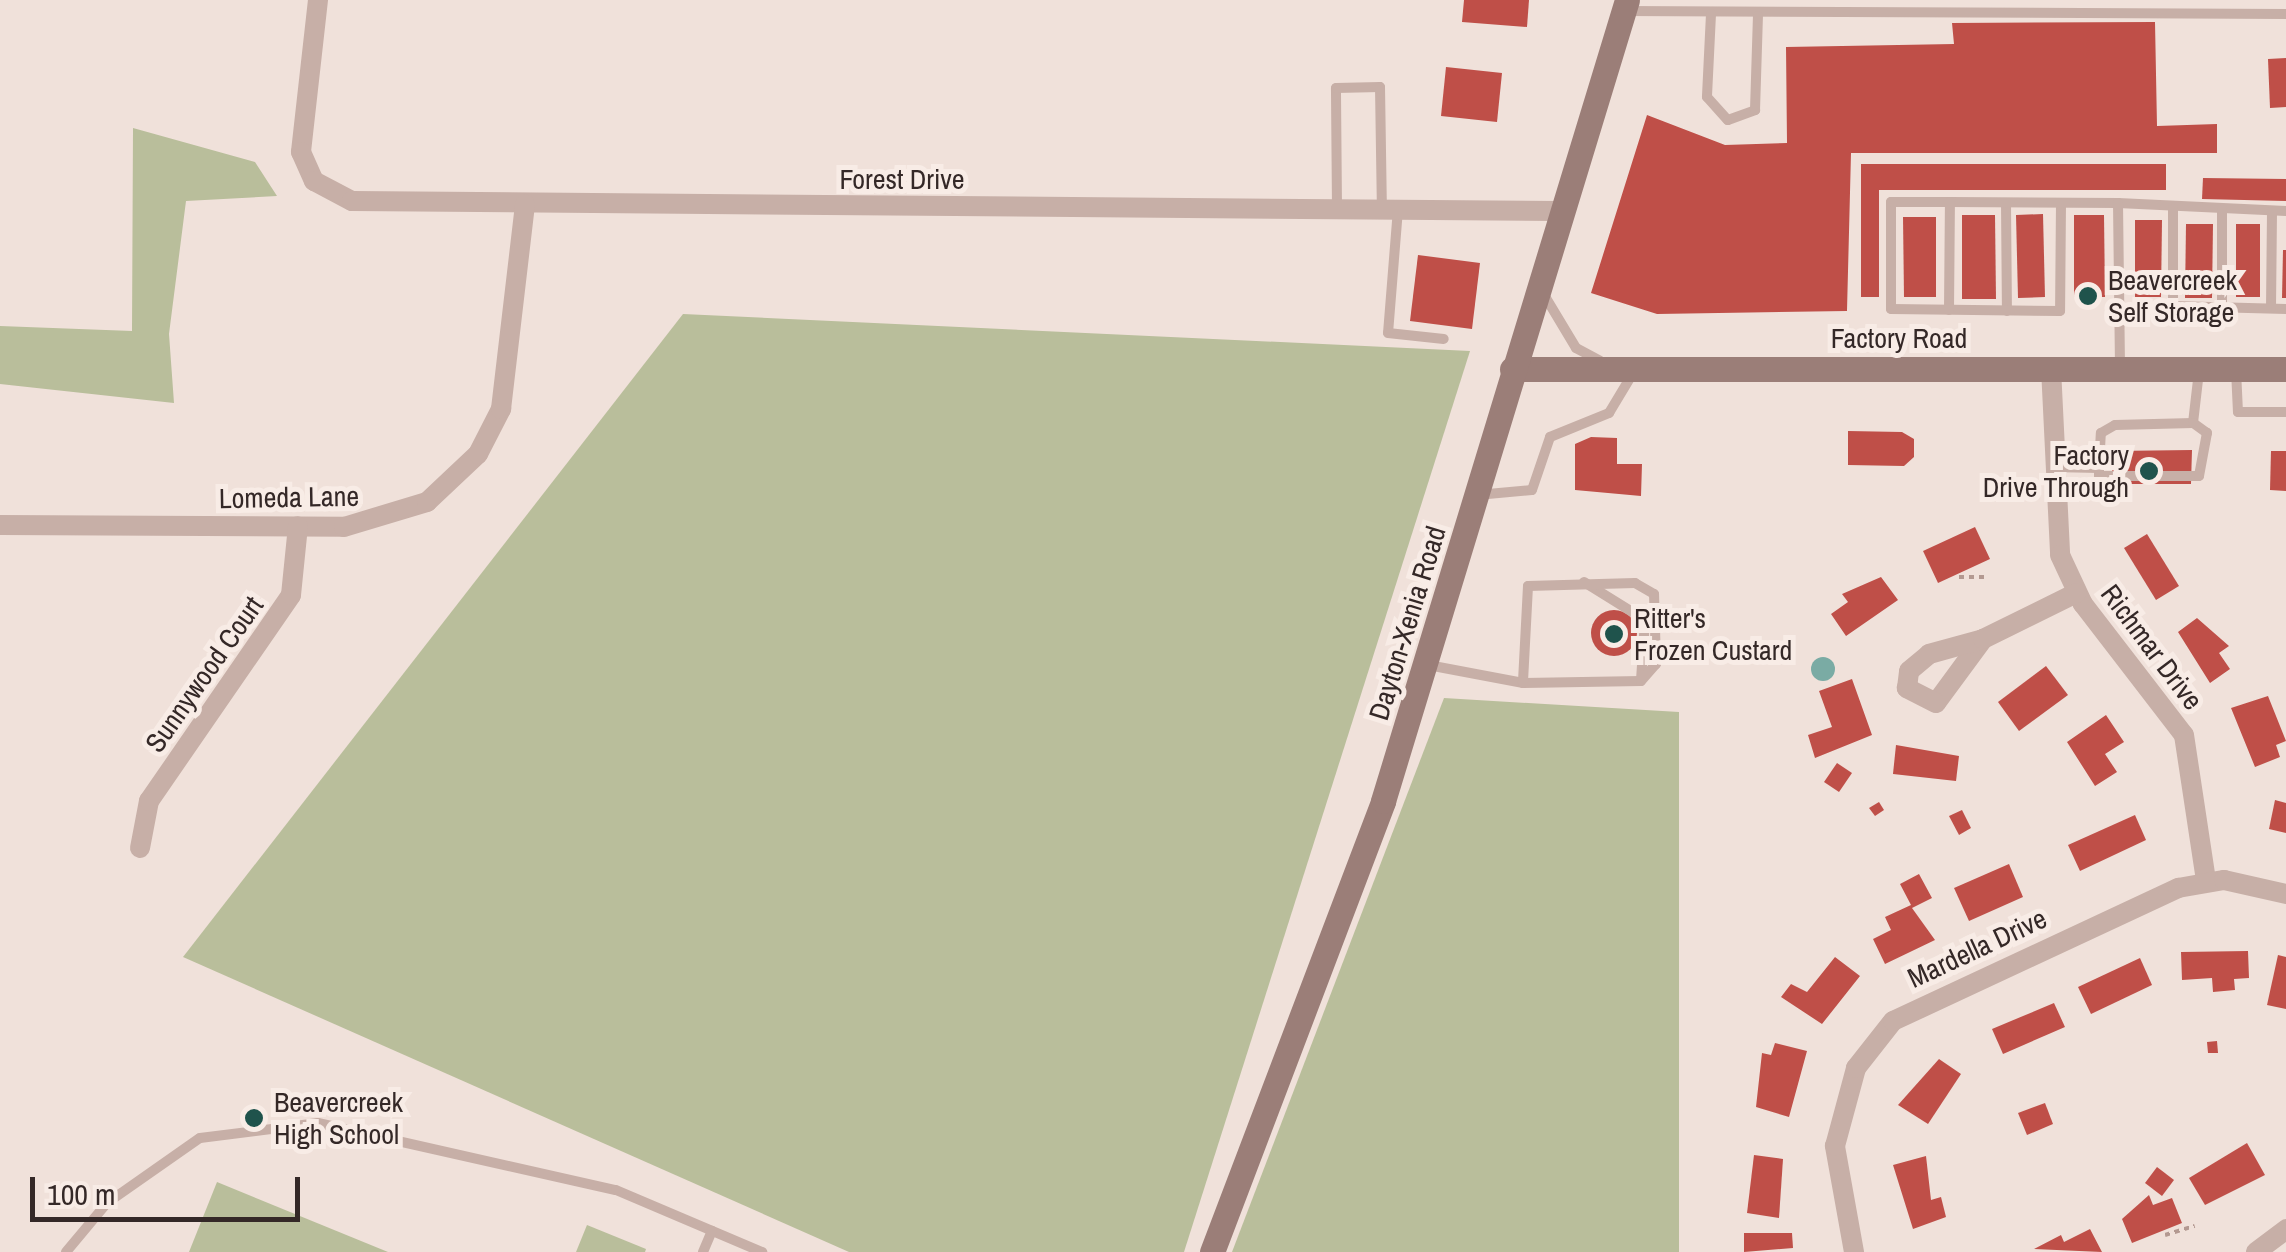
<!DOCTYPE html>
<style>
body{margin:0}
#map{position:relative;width:2286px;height:1252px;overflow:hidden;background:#f0e1da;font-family:"Archivo Narrow",sans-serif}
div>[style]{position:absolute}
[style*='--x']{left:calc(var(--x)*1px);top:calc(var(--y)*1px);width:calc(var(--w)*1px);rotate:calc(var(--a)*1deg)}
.green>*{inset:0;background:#b9be9b}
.water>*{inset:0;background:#7aaba4}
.round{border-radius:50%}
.building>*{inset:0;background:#bf4f48}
.path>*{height:4px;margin-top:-2px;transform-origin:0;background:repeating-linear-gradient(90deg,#b39991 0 5px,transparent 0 10px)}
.lane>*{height:10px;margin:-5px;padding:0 5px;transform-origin:5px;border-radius:5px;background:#c7afa7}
.street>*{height:20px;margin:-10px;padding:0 10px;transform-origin:10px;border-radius:10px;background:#c7afa7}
.secondary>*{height:25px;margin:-12.5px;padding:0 12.5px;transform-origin:12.5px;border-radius:12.5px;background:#9b7e78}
.dots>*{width:28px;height:28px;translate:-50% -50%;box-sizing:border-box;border:5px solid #f8ece6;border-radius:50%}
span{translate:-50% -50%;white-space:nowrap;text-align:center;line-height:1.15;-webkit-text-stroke:10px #f8ece6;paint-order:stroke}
.street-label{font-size:28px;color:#342827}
.poi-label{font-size:28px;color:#342827}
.left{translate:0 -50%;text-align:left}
.right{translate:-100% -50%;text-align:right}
.scale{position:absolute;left:30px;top:1177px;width:270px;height:45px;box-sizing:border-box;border:5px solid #342827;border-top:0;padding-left:12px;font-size:30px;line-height:35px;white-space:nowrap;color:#342827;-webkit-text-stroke:8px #f8ece6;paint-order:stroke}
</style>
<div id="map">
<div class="green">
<i style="clip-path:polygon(133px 128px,255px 162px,277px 196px,186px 201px,169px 334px,174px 403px,0 384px,0 326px,132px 331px)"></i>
<i style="clip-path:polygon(683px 314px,1470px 351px,1184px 1252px,849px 1252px,183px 957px)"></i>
<i style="clip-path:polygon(1444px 698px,1679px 712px,1679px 1252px,1232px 1252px)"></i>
<i style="clip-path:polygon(217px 1182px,388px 1252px,189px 1252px)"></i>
<i style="clip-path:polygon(587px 1225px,646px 1249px,645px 1252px,576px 1252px)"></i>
</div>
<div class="water">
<i class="round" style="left:1811px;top:657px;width:24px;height:24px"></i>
</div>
<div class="building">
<i style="clip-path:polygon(1464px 0,1529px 0,1527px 27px,1462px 22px)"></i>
<i style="clip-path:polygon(2155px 22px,2157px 126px,2217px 124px,2217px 153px,1851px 153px,1847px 311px,1657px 314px,1591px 293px,1647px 115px,1725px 145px,1787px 143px,1786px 47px,1954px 44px,1952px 23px)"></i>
<i style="clip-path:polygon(2286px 58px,2286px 107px,2270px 108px,2268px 59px)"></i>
<i style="clip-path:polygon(1446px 67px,1502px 73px,1497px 122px,1441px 116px)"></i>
<i style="clip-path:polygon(1861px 164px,2166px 164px,2166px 190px,1879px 190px,1879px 297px,1861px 297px)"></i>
<i style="clip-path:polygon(2203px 178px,2286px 179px,2286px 201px,2202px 199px)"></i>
<i style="clip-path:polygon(2043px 214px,2045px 297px,2018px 298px,2016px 215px)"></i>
<i style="clip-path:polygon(1962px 215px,1995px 215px,1996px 299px,1962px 299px)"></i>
<i style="clip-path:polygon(2074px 215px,2104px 215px,2105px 297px,2074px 297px)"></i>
<i style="clip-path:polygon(1903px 217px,1936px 217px,1936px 297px,1904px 297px)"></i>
<i style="clip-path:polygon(2135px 220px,2162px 220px,2161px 297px,2135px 297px)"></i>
<i style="clip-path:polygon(2186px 224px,2213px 224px,2212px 298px,2185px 298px)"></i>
<i style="clip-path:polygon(2236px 224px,2260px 224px,2260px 297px,2236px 297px)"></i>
<i style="clip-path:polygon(2283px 250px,2286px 250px,2286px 298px,2282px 298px)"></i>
<i style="clip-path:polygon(1418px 255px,1480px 263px,1472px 329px,1410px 321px)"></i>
<i style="clip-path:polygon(1848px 431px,1902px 432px,1914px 439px,1914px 457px,1904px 466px,1848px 465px)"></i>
<i style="clip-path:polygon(1591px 437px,1617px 438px,1617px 464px,1642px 464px,1641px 496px,1575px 490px,1575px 444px)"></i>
<i style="clip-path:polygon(2192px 450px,2191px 484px,2112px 484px,2113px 451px)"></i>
<i style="clip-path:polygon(2271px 451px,2286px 451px,2286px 491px,2270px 490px)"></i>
<i style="clip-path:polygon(1975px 527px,1990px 559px,1938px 583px,1923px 551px)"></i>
<i style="clip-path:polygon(2147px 534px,2179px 586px,2156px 600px,2124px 548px)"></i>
<i style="clip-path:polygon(1881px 577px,1898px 600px,1846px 636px,1831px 614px,1848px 602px,1842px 594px)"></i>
<i class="round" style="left:1591px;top:610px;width:46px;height:46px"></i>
<i style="clip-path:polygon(2197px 618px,2229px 646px,2219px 653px,2230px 669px,2210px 683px,2178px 632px)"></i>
<i style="clip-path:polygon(2046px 666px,2068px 695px,2019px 731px,1998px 702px)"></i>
<i style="clip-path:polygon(1852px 679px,1872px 735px,1815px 758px,1808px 735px,1832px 727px,1819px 691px)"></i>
<i style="clip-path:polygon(2268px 696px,2286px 741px,2276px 745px,2280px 757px,2255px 767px,2231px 708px)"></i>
<i style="clip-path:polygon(2106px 715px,2124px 742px,2105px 754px,2117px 772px,2095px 786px,2067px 742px)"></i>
<i style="clip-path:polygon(1896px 745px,1959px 756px,1956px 781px,1893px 774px)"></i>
<i style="clip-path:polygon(1837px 763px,1852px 773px,1839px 792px,1824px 782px)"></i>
<i style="clip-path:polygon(2275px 800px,2286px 803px,2286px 833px,2269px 829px)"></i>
<i style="clip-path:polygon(1879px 802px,1884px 810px,1875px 816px,1869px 808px)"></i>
<i style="clip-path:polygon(1962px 810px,1971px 828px,1959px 835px,1949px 816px)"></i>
<i style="clip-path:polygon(2135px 815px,2146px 840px,2080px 871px,2068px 845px)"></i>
<i style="clip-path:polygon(2009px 864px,2023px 897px,1969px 921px,1954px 888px)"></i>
<i style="clip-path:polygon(1919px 874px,1932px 898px,1912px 908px,1935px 940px,1885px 964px,1873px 939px,1891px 930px,1885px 917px,1911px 905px,1900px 884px)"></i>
<i style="clip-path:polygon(2248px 951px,2249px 978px,2234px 979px,2235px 990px,2213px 992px,2212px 978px,2182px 980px,2181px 952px)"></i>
<i style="clip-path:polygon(2278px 955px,2286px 957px,2286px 1009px,2267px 1005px)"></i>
<i style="clip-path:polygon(1835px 957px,1860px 976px,1822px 1024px,1781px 997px,1791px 984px,1807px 992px)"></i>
<i style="clip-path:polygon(2140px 958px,2152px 985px,2091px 1014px,2078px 987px)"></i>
<i style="clip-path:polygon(2054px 1003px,2065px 1027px,2003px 1054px,1992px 1029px)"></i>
<i style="clip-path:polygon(2217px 1041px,2218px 1053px,2208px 1053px,2207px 1042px)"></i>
<i style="clip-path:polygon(1775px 1043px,1807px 1051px,1789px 1117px,1756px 1107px,1762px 1053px,1771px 1055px)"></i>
<i style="clip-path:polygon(1939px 1059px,1961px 1074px,1928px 1124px,1898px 1105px)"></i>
<i style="clip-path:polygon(2045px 1103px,2053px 1124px,2027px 1135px,2018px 1113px)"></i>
<i style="clip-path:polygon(2247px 1143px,2265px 1175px,2205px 1205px,2189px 1178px)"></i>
<i style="clip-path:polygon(1754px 1155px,1783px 1159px,1779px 1218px,1747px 1213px)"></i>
<i style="clip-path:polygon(1926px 1156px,1931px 1200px,1941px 1197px,1946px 1217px,1913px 1229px,1893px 1165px)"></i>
<i style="clip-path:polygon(2157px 1167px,2174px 1180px,2162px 1196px,2145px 1183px)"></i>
<i style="clip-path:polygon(2149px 1195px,2153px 1205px,2172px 1198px,2182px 1223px,2132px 1243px,2122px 1219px)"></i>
<i style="clip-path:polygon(2090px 1229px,2102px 1252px,2034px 1249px,2061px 1235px,2064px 1242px)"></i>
<i style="clip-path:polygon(1744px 1233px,1792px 1233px,1793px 1248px,1744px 1252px)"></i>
</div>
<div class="path">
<i style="--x:1959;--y:577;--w:30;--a:0"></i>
<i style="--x:2165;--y:1235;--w:31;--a:-17"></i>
</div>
<div class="lane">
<i style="--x:1624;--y:11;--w:662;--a:0.26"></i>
<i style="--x:1711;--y:14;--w:83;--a:92.8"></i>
<i style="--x:1707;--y:97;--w:31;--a:48"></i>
<i style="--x:1728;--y:120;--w:29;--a:-20"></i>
<i style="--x:1755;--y:110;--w:94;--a:-88.2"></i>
<i style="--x:2006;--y:203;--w:108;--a:89.5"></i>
<i style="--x:2061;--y:203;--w:108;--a:90.5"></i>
<i style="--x:2060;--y:311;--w:169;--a:-179.3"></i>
<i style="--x:1891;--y:309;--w:107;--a:-90"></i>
<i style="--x:1891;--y:202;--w:59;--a:0"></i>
<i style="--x:1950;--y:202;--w:168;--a:0.3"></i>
<i style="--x:2118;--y:203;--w:168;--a:2.7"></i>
<i style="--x:2118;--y:203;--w:165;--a:89.3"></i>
<i style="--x:1337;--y:208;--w:120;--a:-90.5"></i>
<i style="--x:1336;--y:88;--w:44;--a:-1.3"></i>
<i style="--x:1380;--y:87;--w:121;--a:89.1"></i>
<i style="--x:1398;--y:209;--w:124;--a:94.6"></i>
<i style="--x:1388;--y:333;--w:56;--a:6.1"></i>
<i style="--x:2173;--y:209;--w:97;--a:90"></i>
<i style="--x:2173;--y:306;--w:113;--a:1.5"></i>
<i style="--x:1543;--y:293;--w:64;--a:59"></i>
<i style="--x:1576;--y:348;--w:27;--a:28"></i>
<i style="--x:2222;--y:307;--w:97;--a:-90"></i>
<i style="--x:2271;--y:308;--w:97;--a:-89.4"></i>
<i style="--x:1949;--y:310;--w:108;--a:-89.5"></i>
<i style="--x:2236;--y:370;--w:42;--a:87.3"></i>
<i style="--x:2238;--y:412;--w:48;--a:0"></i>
<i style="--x:2053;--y:467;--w:46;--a:1.2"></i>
<i style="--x:2099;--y:468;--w:35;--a:-87"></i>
<i style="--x:2101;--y:433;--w:16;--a:-30"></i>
<i style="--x:2115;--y:425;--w:78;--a:-1.5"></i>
<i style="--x:2193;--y:423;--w:52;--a:-83.4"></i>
<i style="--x:2099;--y:468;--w:8;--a:90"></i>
<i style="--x:2099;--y:476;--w:100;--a:0"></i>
<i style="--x:2199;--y:476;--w:44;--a:-79.5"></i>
<i style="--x:2207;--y:433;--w:17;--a:-144"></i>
<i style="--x:1477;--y:495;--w:55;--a:-5.2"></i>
<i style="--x:1532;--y:490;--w:56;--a:-71.2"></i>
<i style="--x:1550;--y:437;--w:64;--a:-22.1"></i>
<i style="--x:1609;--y:413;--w:47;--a:-59"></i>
<i style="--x:1584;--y:582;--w:72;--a:31.9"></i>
<i style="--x:1645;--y:620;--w:60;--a:93.8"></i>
<i style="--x:1428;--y:665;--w:97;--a:10.7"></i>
<i style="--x:1523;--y:683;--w:118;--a:-1"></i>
<i style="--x:1641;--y:681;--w:23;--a:-49"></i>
<i style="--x:1656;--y:664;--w:70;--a:-91.6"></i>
<i style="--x:1654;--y:594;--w:22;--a:-150"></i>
<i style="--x:1635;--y:583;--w:107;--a:178.4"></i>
<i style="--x:1528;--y:586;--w:97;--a:93"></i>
<i style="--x:66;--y:1252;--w:64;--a:-50.1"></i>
<i style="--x:107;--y:1203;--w:113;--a:-35"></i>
<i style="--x:200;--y:1138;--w:119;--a:-7.2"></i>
<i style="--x:318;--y:1123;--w:305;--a:12.7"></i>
<i style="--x:616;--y:1190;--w:159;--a:23"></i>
<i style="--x:703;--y:1252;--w:23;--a:-67"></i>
</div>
<div class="street">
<i style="--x:318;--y:0;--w:153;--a:96.4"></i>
<i style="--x:301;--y:152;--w:32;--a:66"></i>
<i style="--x:314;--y:181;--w:43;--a:27.8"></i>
<i style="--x:352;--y:201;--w:1205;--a:0.48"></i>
<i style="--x:2051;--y:368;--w:187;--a:87.2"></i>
<i style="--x:2060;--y:555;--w:54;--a:64.9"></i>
<i style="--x:2083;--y:604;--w:165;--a:52.4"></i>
<i style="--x:2184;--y:735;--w:148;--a:81.4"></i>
<i style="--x:0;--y:525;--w:344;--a:0.3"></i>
<i style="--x:344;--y:527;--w:87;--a:-16.8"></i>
<i style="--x:427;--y:502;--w:70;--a:-43.3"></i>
<i style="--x:478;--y:454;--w:51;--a:-62.9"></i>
<i style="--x:501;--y:409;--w:206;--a:-83.3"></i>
<i style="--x:1983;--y:639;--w:79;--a:126.3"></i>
<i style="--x:1936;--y:703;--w:33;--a:-153"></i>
<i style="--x:1907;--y:688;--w:17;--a:-83"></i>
<i style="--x:1909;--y:671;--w:26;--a:-40"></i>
<i style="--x:1929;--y:654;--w:56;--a:-15.5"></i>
<i style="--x:1983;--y:639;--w:104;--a:-26.3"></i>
<i style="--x:140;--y:848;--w:48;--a:-79.2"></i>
<i style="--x:149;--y:801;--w:250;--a:-55.4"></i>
<i style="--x:291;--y:595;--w:69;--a:-84.2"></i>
<i style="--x:1854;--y:1252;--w:108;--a:-100.2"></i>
<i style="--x:1835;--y:1146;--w:81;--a:-74.9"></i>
<i style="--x:1856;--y:1068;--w:60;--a:-51.8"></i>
<i style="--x:1893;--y:1021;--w:315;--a:-25"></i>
<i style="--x:2178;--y:888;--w:47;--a:-9.9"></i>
<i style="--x:2224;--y:880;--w:64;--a:12.7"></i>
<i style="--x:2256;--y:1252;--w:38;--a:-37"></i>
</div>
<div class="secondary">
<i style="--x:1512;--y:369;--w:774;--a:0"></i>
<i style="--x:1212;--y:1252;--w:482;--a:-69.2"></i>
<i style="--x:1383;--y:801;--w:837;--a:-73.06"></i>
</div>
<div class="dots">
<i style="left:2088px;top:296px;background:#1f534c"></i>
<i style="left:2149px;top:471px;background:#1f534c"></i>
<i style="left:1614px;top:634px;background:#1f534c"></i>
<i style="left:254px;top:1118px;background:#1f534c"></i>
</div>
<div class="street-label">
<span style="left:902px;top:179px">Forest Drive</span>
<span style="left:1899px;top:338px">Factory Road</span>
<span style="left:289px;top:497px;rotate:-1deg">Lomeda Lane</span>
<span style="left:1407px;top:623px;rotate:-73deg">Dayton-Xenia Road</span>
<span style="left:2152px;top:647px;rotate:53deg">Richmar Drive</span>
<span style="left:204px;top:674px;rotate:-55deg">Sunnywood Court</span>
<span style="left:1977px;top:948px;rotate:-25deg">Mardella Drive</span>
</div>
<div class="poi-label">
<span class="left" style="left:2108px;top:296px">Beavercreek<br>Self Storage</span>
<span class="right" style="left:2129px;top:471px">Factory<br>Drive Through</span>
<span class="left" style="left:1634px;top:634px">Ritter's<br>Frozen Custard</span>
<span class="left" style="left:274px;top:1118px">Beavercreek<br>High School</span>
</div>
<div class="scale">100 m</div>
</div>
